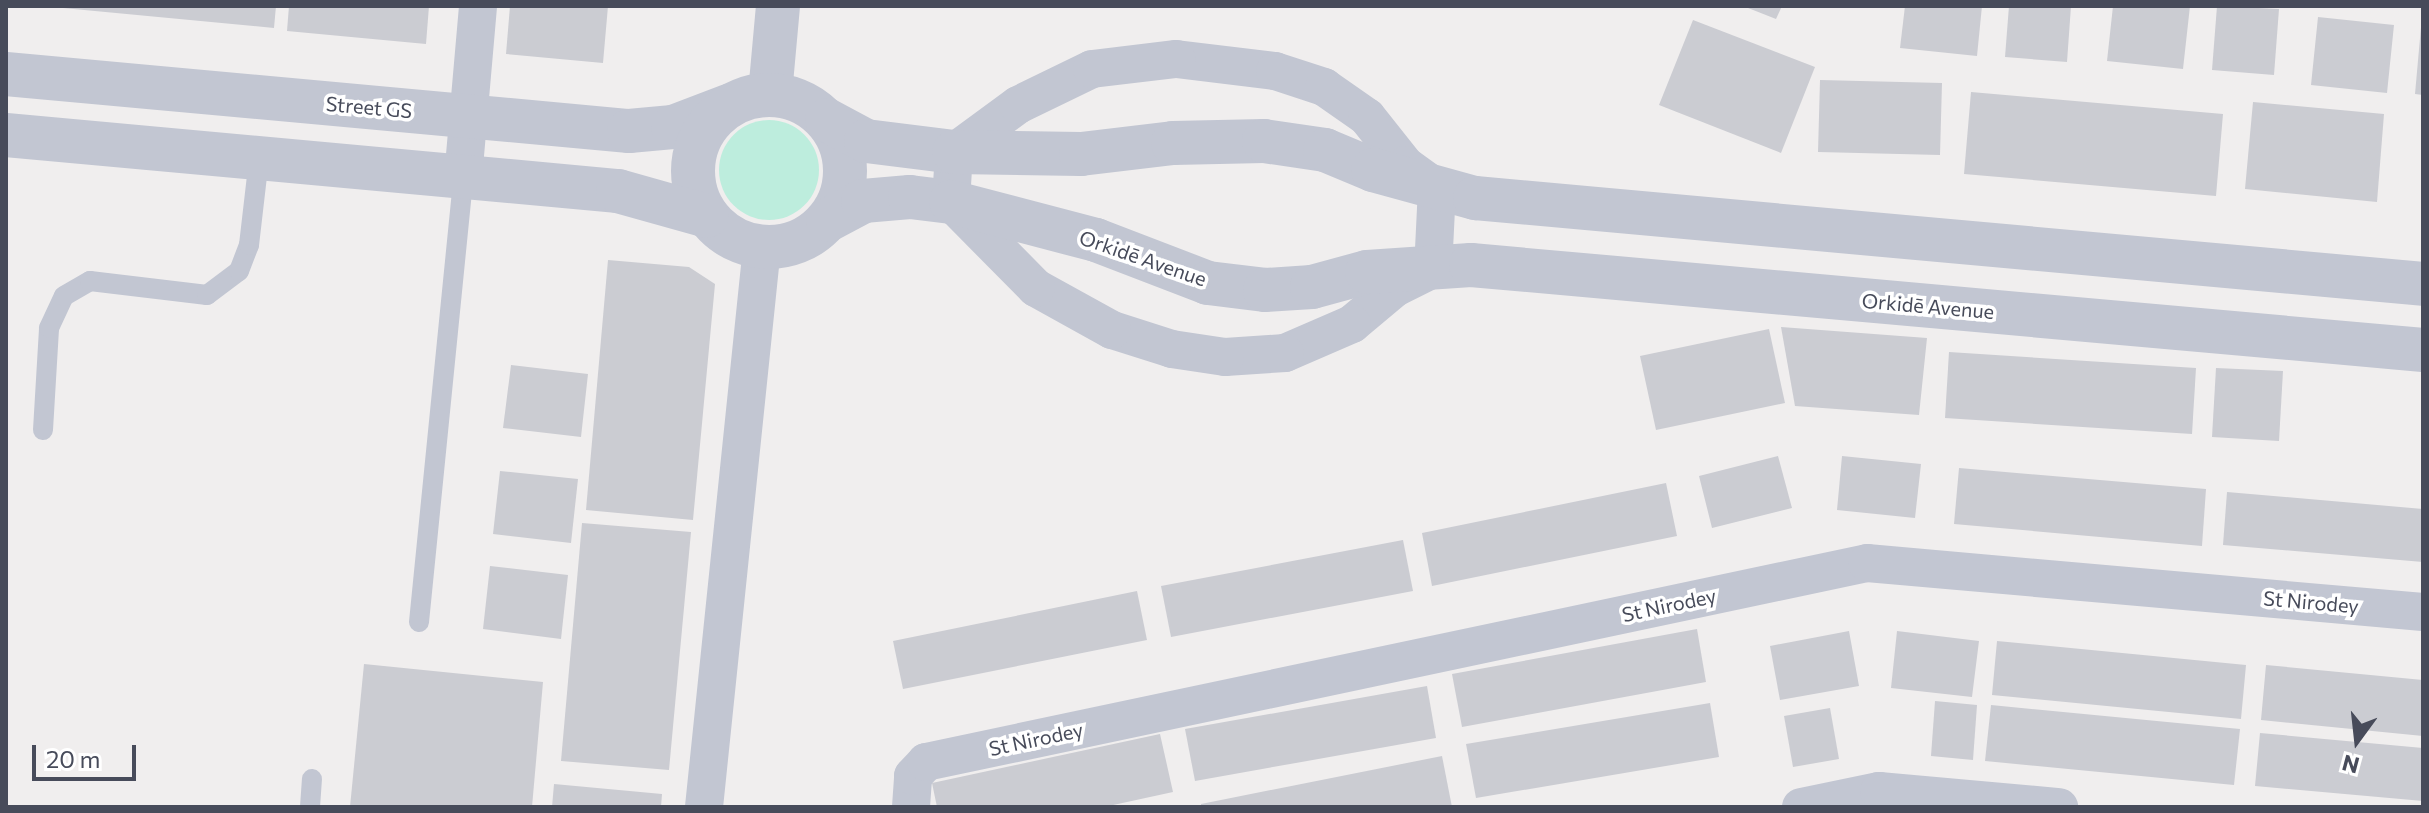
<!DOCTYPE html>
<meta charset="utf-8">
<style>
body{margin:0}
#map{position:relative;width:2429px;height:813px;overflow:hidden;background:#f0eeee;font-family:Commissioner,sans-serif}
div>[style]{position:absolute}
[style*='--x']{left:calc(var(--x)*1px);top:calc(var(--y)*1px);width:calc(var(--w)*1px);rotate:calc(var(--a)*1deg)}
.green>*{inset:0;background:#bdeddd}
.round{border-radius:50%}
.building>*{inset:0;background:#cbccd2}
.service>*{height:20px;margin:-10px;padding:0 10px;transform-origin:10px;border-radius:10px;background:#c2c6d2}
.minor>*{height:38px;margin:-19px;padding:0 19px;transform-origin:19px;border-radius:19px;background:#c2c6d2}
.tertiary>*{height:44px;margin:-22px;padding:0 22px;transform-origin:22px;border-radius:22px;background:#c2c6d2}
.tertiary>.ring{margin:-22px;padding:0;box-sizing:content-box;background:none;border:44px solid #c2c6d2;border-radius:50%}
span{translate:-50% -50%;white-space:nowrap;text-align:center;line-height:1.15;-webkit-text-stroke:7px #fff;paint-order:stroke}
.street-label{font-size:20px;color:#474b5a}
.frame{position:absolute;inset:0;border:8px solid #474b5a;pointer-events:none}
.north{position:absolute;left:2317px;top:701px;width:80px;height:80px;-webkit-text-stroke:6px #fff;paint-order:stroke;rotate:195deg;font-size:22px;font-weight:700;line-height:32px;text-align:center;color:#474b5a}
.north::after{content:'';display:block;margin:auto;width:28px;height:36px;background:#474b5a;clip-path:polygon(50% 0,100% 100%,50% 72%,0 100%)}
.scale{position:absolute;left:32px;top:745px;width:104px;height:36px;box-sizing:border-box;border:4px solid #474b5a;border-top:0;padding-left:10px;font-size:24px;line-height:28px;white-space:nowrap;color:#474b5a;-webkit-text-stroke:6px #fff;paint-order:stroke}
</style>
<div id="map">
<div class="green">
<i class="round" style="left:719px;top:120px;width:100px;height:100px"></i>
</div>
<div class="building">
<i style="clip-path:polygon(42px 6px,276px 6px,274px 28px)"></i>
<i style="clip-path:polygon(289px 6px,429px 6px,426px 44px,287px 31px)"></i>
<i style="clip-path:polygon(510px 6px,608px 6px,603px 63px,506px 54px)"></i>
<i style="clip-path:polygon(1743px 6px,1782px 6px,1776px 19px)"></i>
<i style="clip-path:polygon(1905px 6px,1982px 6px,1977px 56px,1900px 48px)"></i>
<i style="clip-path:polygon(2009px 6px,2071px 6px,2067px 62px,2005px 57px)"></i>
<i style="clip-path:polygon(2113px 6px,2190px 6px,2183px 69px,2107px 61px)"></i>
<i style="clip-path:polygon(2217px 6px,2279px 9px,2274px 75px,2212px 70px)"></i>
<i style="clip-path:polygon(2318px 17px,2394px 25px,2387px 93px,2311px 85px)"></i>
<i style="clip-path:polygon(1693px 20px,1815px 67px,1781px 153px,1659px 105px)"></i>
<i style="clip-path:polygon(2421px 27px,2423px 27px,2423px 95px,2415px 94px)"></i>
<i style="clip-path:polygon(1820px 80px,1942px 83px,1940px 155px,1818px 152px)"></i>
<i style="clip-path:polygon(1971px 92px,2223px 114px,2216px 196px,1964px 174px)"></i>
<i style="clip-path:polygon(2253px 102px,2384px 114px,2377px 202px,2245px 189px)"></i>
<i style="clip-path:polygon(608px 260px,689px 267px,715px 284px,693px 520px,586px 510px)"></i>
<i style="clip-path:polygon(1781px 327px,1927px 338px,1919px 415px,1795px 406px)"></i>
<i style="clip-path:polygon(1769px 329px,1785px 403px,1656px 430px,1640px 356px)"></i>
<i style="clip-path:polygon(1949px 352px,2196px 368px,2192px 434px,1945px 418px)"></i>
<i style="clip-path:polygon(511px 365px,588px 374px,581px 437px,503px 428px)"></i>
<i style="clip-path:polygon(2216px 368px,2283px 371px,2279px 441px,2212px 437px)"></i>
<i style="clip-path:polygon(1778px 456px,1792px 508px,1712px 528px,1699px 476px)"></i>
<i style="clip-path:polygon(1842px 456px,1921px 464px,1915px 518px,1837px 510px)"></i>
<i style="clip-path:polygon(1959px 468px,2206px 489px,2202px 546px,1954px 524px)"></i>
<i style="clip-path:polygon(500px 471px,578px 479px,571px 543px,493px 534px)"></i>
<i style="clip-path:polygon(1666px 483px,1677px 536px,1432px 586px,1422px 533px)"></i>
<i style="clip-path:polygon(2227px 492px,2423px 509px,2423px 562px,2223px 545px)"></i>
<i style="clip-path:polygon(582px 523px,691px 532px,669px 770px,561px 761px)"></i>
<i style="clip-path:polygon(1403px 540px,1413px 591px,1171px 637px,1161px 586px)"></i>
<i style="clip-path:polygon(490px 566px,568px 575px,561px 639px,483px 629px)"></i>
<i style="clip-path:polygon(1137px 591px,1147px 640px,903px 689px,893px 641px)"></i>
<i style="clip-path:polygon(1697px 629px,1706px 682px,1462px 727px,1452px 674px)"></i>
<i style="clip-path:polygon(1849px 631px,1859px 686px,1780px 700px,1770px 646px)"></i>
<i style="clip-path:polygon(1897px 631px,1979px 641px,1972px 697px,1891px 688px)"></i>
<i style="clip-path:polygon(1997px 641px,2246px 665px,2241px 719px,1992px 695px)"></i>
<i style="clip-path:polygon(364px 664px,543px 682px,532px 807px,350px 807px)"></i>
<i style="clip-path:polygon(2266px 665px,2423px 680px,2423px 736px,2261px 720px)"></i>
<i style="clip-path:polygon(1427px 686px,1436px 738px,1195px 781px,1185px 729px)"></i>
<i style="clip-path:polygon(1935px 701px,1977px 705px,1973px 760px,1931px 756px)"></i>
<i style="clip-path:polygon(1710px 703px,1719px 757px,1476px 798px,1466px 744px)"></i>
<i style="clip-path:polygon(1991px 705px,2240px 729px,2234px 785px,1985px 761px)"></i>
<i style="clip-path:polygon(1830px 708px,1839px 759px,1793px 767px,1784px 716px)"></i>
<i style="clip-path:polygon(2260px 733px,2423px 748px,2423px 801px,2255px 786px)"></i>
<i style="clip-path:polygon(1160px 734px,1173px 792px,1104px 807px,937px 807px,932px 783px)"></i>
<i style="clip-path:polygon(1442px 756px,1452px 807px,1201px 807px,1201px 804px)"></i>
<i style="clip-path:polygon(554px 784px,662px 794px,661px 807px,552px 807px)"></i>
</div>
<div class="service">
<i style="--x:43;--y:430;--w:102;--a:-86.6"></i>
<i style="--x:49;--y:328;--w:35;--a:-65"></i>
<i style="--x:64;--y:296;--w:30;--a:-30"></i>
<i style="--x:90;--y:281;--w:118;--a:6.8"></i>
<i style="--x:207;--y:295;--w:40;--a:-37"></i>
<i style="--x:239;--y:271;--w:28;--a:-69"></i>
<i style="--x:249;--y:245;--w:87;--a:-83.4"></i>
<i style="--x:419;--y:622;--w:446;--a:-84.3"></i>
<i style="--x:310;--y:807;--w:28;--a:-86"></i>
</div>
<div class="minor">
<i style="--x:1176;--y:59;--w:100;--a:6.9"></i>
<i style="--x:1275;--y:71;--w:52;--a:18.1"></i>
<i style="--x:1324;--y:87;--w:52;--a:34.9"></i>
<i style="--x:1367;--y:117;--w:61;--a:51.6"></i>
<i style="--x:1405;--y:165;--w:39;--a:36"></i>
<i style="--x:1437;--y:188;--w:81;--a:92.8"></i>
<i style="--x:1433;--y:269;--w:42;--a:153.4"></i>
<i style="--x:1395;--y:288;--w:56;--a:140.1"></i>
<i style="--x:1352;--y:324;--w:73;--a:156.6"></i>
<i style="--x:1285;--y:353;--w:60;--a:176.2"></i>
<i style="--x:1225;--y:357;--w:54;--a:-171.4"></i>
<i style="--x:1172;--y:349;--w:63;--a:-162.4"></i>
<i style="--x:1112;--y:330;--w:87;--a:-151.1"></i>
<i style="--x:1036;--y:288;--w:121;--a:-134.7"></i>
<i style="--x:951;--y:202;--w:50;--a:-86.6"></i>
<i style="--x:954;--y:152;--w:79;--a:-36.3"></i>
<i style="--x:1018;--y:105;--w:82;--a:-25.9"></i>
<i style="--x:1092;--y:69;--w:85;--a:-6.8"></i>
<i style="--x:463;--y:178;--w:173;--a:-85"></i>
<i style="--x:704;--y:807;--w:563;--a:-84.09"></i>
<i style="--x:911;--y:807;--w:31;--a:-86"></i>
<i style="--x:913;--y:776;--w:19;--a:-47"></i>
<i style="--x:926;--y:762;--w:962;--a:-11.94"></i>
<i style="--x:1867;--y:563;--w:558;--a:5.04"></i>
<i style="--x:1801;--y:807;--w:80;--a:-11.6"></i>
<i style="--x:1879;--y:791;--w:181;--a:5.1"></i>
</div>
<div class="tertiary">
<i style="--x:6;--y:74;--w:626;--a:5.23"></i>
<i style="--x:629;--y:131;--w:44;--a:-5.2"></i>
<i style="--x:673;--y:127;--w:59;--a:-20.9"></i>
<i style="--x:770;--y:94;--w:88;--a:-84.8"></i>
<i class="ring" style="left:693px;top:95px;width:108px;height:108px"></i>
<i style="--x:827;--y:120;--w:44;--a:28.3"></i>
<i style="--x:866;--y:141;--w:89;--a:7.1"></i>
<i style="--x:954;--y:152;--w:127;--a:0.9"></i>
<i style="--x:1081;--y:154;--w:93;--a:-6.8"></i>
<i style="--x:1173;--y:143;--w:91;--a:-1.3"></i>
<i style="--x:1264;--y:141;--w:62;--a:8.4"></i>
<i style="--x:1325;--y:150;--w:52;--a:22.6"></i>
<i style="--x:1373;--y:170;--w:106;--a:15.4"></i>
<i style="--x:1475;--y:198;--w:952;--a:5.18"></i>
<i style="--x:6;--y:135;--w:615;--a:5.23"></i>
<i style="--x:618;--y:191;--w:92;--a:15.7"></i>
<i style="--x:828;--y:220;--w:40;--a:-28"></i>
<i style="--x:863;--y:201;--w:47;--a:-4.9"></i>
<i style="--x:910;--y:197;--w:41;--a:7"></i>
<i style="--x:951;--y:202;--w:150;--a:14.7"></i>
<i style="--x:1096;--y:240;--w:120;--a:21"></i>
<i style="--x:1208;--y:283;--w:57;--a:7"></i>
<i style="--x:1265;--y:290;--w:47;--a:-3.7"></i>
<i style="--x:1312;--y:287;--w:57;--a:-15.3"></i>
<i style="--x:1367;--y:272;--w:104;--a:-3.9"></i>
<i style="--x:1471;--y:265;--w:956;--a:5.1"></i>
</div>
<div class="street-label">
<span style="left:369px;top:107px;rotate:5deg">Street GS</span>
<span style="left:1143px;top:258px;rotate:19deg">Orkidē Avenue</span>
<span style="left:1928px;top:306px;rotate:5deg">Orkidē Avenue</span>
<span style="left:2311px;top:602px;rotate:5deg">St Nirodey</span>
<span style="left:1669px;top:605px;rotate:-12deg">St Nirodey</span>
<span style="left:1036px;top:739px;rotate:-12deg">St Nirodey</span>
</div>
<div class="frame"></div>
<div class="north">N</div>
<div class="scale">20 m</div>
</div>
